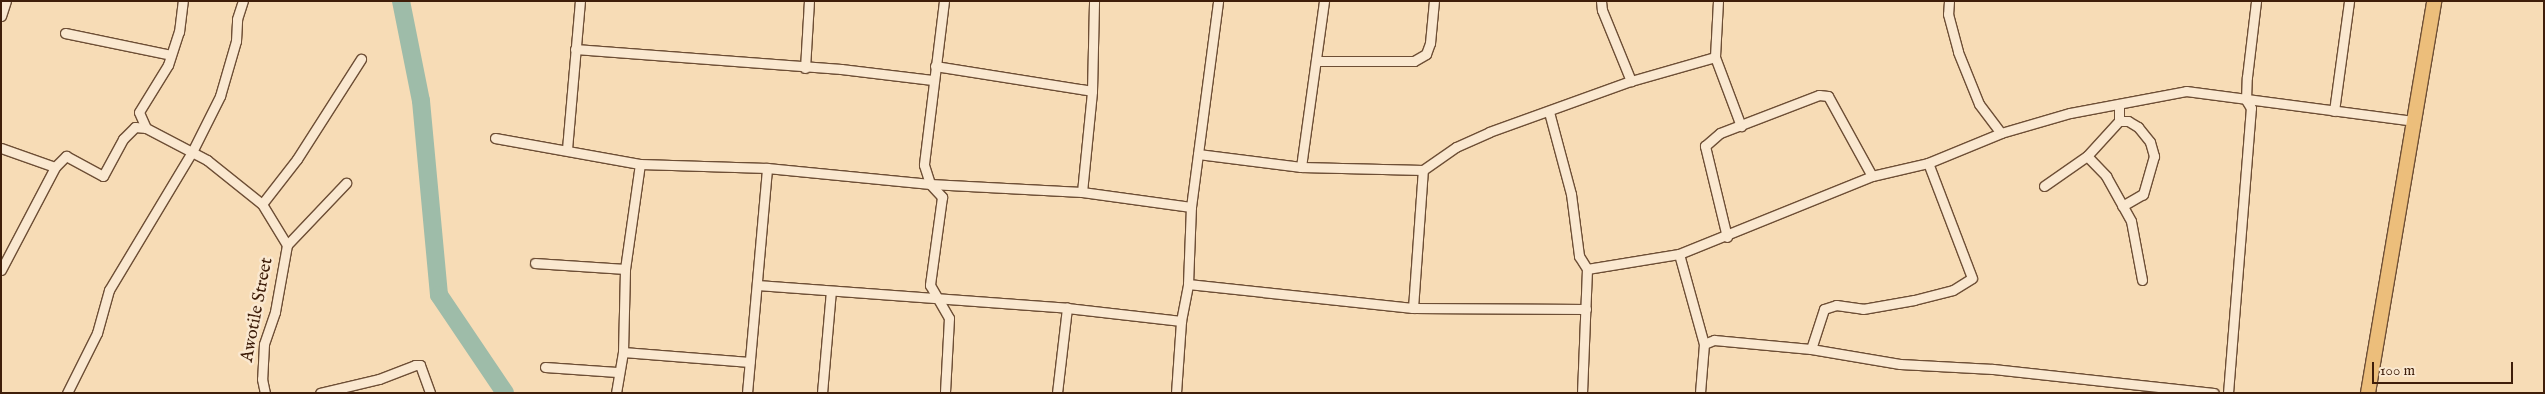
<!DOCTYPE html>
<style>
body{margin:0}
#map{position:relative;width:2545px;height:394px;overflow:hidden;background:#f7dcb6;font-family:"IM FELL English",serif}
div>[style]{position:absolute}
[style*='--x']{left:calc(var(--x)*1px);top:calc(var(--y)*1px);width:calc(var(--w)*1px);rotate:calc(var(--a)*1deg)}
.river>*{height:18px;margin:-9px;padding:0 9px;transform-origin:9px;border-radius:9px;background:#9ebca9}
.roads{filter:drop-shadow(1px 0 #6d4e35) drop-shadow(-1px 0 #6d4e35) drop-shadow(0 1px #6d4e35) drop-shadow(0 -1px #6d4e35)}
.street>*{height:9px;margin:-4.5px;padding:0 4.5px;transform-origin:4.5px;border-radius:4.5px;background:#fae8d0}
.primary>*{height:14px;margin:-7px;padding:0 7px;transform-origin:7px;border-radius:7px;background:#ecbe7b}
span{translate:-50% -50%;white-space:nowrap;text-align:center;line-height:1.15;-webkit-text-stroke:5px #fae8d0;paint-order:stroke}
.street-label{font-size:18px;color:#3f1e0a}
.frame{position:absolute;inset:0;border:2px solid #3f1e0a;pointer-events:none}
.scale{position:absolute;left:2372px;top:362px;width:141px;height:22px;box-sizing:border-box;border:2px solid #3f1e0a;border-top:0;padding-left:6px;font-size:15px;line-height:18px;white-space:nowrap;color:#3f1e0a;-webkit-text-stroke:4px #fae8d0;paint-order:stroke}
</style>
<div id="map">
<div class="river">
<i style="--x:401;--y:1;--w:102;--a:78.7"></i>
<i style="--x:421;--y:101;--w:195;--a:84.7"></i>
<i style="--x:439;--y:295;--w:118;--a:56"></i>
</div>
<div class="roads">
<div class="street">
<i style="--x:944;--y:1;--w:165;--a:97"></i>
<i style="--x:924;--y:165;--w:20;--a:72"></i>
<i style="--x:930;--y:184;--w:18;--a:47"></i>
<i style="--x:942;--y:197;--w:89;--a:97.8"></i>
<i style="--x:930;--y:285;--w:38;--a:60"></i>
<i style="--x:949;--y:318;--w:75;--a:93.1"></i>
<i style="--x:1601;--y:1;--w:9;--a:84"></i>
<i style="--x:1602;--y:10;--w:77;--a:67.8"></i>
<i style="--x:1718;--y:1;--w:56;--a:93.1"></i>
<i style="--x:1715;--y:57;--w:74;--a:69.4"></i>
<i style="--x:1949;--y:1;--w:13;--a:94"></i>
<i style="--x:1948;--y:14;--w:39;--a:75"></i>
<i style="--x:1958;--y:52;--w:56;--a:68"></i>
<i style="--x:1979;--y:104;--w:36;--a:53"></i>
<i style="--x:1;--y:16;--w:16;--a:-72"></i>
<i style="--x:65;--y:33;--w:108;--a:11.7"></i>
<i style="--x:575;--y:49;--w:267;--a:4.3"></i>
<i style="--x:841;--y:69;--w:92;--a:6.9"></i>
<i style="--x:1316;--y:61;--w:98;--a:0"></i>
<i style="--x:1414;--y:61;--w:14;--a:-30"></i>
<i style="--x:1426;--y:54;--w:12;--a:-70"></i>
<i style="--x:1430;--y:43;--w:42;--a:-84.6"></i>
<i style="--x:935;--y:66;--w:159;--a:9"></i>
<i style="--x:805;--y:68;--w:67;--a:-86.6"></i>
<i style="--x:2334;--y:111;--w:111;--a:-82.2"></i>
<i style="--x:1549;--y:112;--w:85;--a:75"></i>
<i style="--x:1571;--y:194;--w:63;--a:82.6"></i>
<i style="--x:1579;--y:256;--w:15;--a:58"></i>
<i style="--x:1587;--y:269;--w:124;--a:92.3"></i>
<i style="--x:2119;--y:121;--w:9;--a:0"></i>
<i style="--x:2128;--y:121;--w:12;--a:31"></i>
<i style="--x:2138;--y:127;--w:19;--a:51"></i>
<i style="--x:2150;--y:142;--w:15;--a:74"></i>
<i style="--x:2154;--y:156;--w:40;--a:106"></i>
<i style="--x:2143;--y:194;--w:24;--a:150"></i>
<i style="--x:146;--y:128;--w:17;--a:-114"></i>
<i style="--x:139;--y:112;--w:55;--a:-58.3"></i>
<i style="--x:168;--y:65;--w:35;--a:-72"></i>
<i style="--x:179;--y:32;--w:31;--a:-83"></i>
<i style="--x:495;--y:138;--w:147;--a:10.2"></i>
<i style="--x:640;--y:164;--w:127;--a:1.8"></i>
<i style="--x:767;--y:168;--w:164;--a:5.6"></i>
<i style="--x:930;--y:184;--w:152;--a:3"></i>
<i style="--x:1082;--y:192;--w:110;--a:7.8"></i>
<i style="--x:1;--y:148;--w:57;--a:19.4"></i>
<i style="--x:567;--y:149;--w:149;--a:-85"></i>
<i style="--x:1198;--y:154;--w:104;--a:7.2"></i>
<i style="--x:1301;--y:167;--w:122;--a:1.4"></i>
<i style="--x:1423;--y:170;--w:40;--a:-34.9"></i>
<i style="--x:1456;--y:147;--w:36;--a:-24"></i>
<i style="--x:1489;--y:132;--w:151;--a:-19.8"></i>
<i style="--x:1631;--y:81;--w:87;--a:-15.9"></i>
<i style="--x:2087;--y:156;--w:28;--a:46"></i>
<i style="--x:2106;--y:176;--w:51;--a:60.9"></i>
<i style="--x:2131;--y:221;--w:60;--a:79.4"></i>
<i style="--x:1301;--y:167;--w:168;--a:-82.1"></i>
<i style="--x:2044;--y:186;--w:52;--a:-34.9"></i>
<i style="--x:2087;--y:156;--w:47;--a:-47.6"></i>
<i style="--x:2119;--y:121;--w:17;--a:-90"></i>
<i style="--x:1082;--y:192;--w:101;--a:-84.3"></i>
<i style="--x:1092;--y:91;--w:90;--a:-88.7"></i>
<i style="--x:262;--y:204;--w:57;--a:-52.1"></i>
<i style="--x:297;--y:159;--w:119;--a:-57.4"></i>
<i style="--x:1727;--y:237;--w:94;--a:-103.6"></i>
<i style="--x:1705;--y:146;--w:20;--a:-41"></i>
<i style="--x:1720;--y:133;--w:106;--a:-21"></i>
<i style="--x:1819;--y:95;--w:9;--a:6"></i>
<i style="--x:1828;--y:96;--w:91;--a:61.2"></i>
<i style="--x:287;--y:245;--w:86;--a:-46.4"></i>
<i style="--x:1679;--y:254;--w:93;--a:74.5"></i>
<i style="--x:1704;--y:344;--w:49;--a:94.7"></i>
<i style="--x:535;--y:263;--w:90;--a:3.8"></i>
<i style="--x:1587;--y:269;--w:93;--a:-9.3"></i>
<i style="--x:1679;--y:254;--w:208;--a:-22"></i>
<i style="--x:1872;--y:176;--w:57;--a:-13.1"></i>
<i style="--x:1928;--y:163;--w:79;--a:-22.3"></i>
<i style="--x:2001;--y:133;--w:72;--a:-16.2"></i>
<i style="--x:2070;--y:113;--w:118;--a:-10.7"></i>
<i style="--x:2186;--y:91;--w:231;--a:7.5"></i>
<i style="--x:1;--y:270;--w:116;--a:-62.3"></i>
<i style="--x:55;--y:167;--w:16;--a:-45"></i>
<i style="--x:66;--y:156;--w:42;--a:28.4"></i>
<i style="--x:103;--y:176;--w:42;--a:-61.6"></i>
<i style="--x:123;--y:139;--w:17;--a:-45"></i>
<i style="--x:135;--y:127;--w:11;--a:5"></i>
<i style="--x:146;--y:128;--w:69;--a:27.7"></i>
<i style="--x:207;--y:160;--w:70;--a:38.7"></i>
<i style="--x:262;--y:204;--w:48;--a:58.6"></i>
<i style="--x:287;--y:245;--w:68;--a:100.2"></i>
<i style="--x:275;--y:312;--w:34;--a:109"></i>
<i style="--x:264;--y:344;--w:35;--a:93"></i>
<i style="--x:262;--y:379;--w:14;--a:78"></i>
<i style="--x:1188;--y:284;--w:226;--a:6.1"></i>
<i style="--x:1413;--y:308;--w:173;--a:0.3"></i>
<i style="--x:757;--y:285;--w:311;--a:4.2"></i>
<i style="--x:1067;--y:308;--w:115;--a:6.5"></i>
<i style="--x:1413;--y:308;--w:138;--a:-85.9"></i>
<i style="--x:1704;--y:344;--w:11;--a:-22"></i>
<i style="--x:1714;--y:340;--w:97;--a:5.3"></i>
<i style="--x:1811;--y:349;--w:90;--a:9.6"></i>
<i style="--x:1900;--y:364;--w:93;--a:3.1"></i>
<i style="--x:1993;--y:369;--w:222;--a:6.2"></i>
<i style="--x:1811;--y:349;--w:42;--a:-72"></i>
<i style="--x:1824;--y:309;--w:13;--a:-18"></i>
<i style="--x:1836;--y:305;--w:27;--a:8"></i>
<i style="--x:1863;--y:309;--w:52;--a:-10"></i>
<i style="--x:1914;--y:300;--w:40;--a:-14.4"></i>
<i style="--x:1953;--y:290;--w:22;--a:-32"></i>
<i style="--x:1972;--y:278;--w:123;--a:-110.9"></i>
<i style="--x:623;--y:352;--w:127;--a:4.5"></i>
<i style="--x:545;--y:367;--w:72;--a:4"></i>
<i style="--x:67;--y:393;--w:67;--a:-63.4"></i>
<i style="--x:97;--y:333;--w:45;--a:-74.4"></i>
<i style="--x:109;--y:290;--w:161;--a:-59"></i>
<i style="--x:192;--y:152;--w:63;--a:-63.4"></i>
<i style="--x:220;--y:96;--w:57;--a:-73.8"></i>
<i style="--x:236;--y:41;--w:22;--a:-87"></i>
<i style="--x:237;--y:19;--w:19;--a:-72"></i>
<i style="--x:320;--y:393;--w:61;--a:-13.3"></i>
<i style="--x:379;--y:379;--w:39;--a:-21"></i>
<i style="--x:415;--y:365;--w:5;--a:0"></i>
<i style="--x:420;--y:365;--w:30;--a:70"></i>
<i style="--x:616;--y:393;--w:42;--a:-80.3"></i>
<i style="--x:623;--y:352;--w:83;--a:-88.6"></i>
<i style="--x:625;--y:269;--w:106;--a:-81.9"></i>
<i style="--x:747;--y:393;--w:226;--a:-84.9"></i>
<i style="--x:822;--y:393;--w:102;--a:-85"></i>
<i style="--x:1057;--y:393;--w:86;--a:-83.3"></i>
<i style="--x:1176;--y:393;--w:72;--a:-86"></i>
<i style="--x:1181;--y:321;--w:38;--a:-79"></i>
<i style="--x:1188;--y:284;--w:77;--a:-87.8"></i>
<i style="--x:1191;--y:207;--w:208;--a:-82.5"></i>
<i style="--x:2228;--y:393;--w:286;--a:-85.4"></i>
<i style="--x:2251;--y:108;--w:9;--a:-122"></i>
<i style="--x:2246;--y:100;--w:23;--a:-88"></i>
<i style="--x:2247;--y:77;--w:77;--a:-83.2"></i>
</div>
<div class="primary">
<i style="--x:2368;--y:393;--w:398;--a:-80.4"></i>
</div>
</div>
<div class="street-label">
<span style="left:258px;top:310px;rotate:-79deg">Awotile Street</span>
</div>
<div class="frame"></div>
<div class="scale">100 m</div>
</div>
